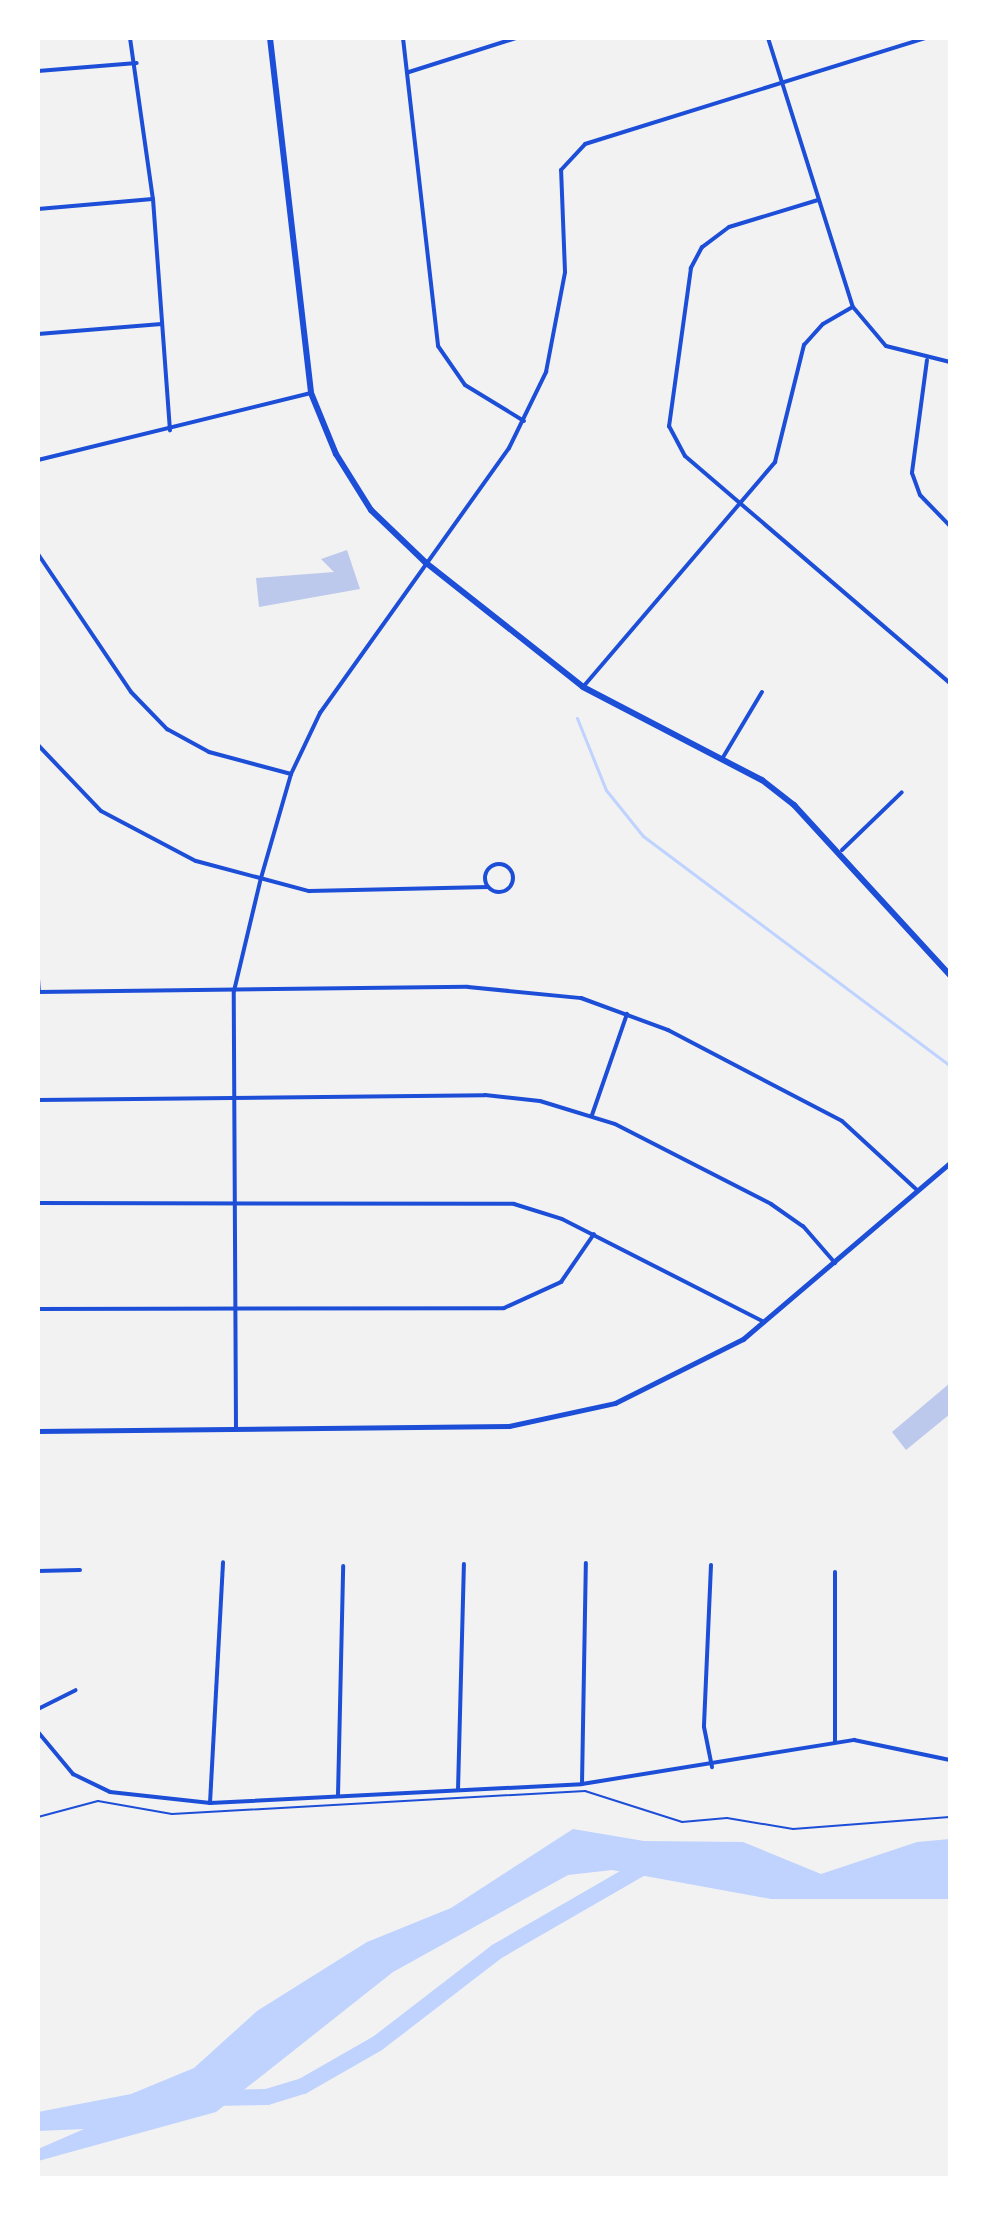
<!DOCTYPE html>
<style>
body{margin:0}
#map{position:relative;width:988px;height:2216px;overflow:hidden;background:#f2f2f2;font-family:Cabin,sans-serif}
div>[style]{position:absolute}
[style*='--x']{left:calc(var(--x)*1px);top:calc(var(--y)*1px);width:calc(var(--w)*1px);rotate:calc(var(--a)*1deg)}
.water>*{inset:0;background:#bfd3fe}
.stream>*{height:3px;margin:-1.5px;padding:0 1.5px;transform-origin:1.5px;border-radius:1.5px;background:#bfd3fe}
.river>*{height:16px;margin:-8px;padding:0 8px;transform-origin:8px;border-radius:8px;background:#bfd3fe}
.building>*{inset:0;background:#bdc9ec}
.path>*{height:2px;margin:-1px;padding:0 1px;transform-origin:1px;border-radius:1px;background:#1d4ed8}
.minor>*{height:4px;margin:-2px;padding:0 2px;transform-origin:2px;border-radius:2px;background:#1d4ed8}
.minor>.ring{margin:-2px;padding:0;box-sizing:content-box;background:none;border:4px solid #1d4ed8;border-radius:50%}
.tertiary>*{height:5px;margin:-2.5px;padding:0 2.5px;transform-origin:2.5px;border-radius:2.5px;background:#1d4ed8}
.secondary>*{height:6px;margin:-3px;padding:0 3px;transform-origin:3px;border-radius:3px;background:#1d4ed8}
span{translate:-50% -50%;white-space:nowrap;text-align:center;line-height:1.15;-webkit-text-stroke:6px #fff;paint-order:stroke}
.frame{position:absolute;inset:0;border:40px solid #fff;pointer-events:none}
</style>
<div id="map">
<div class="water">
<i style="clip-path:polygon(573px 1829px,644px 1841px,743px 1842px,821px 1874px,917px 1842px,950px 1839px,950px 1899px,771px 1899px,612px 1870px,568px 1875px,393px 1972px,216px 2112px,38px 2161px,38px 2149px,84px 2129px,38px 2131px,38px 2112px,131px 2094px,194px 2068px,257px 2011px,367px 1942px,451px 1908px)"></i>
</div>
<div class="stream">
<i style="--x:577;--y:718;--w:78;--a:68.1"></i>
<i style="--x:606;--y:790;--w:59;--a:51.2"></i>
<i style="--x:643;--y:836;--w:384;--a:36.8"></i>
</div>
<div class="river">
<i style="--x:211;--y:2098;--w:56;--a:-1"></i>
<i style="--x:267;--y:2097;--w:38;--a:-17"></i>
<i style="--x:303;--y:2086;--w:86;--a:-29.8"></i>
<i style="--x:378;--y:2043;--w:149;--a:-37.6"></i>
<i style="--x:496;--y:1952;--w:178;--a:-30"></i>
</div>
<div class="building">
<i style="clip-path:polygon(347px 550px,360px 589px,259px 607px,256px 578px,334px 572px,321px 559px)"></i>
<i style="clip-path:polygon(950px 1383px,950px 1414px,906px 1450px,892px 1432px)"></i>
</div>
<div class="path">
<i style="--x:38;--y:1817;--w:62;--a:-14.9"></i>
<i style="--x:98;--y:1801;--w:75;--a:10"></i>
<i style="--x:172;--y:1814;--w:414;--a:-3.2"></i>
<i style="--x:585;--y:1791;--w:102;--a:17.7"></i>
<i style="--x:682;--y:1822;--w:45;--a:-5.1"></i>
<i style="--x:727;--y:1818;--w:67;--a:9.5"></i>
<i style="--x:793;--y:1829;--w:157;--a:-4.4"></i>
</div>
<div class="minor">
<i style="--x:130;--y:38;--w:163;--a:81.9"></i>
<i style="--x:153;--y:199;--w:232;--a:85.8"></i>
<i style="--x:403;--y:38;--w:310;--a:83.5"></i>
<i style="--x:438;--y:346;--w:47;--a:55.3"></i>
<i style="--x:465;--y:385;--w:69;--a:31.4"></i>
<i style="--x:768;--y:38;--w:282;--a:72.5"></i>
<i style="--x:853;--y:307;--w:51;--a:49.8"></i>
<i style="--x:886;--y:346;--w:66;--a:14"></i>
<i style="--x:38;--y:71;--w:99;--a:-4.6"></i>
<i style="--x:409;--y:72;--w:112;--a:-17.6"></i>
<i style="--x:818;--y:200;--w:93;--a:163.1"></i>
<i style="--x:729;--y:227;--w:34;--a:143"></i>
<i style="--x:702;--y:247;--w:24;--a:118"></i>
<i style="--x:691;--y:268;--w:160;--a:97.9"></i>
<i style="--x:669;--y:426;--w:34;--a:62"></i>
<i style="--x:685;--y:456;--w:349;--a:40.6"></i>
<i style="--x:38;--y:209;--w:115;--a:-5"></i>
<i style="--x:38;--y:334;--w:124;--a:-4.6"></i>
<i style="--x:927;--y:360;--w:114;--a:97.6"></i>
<i style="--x:912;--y:473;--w:23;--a:70"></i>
<i style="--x:920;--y:495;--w:43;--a:45.9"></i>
<i style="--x:38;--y:460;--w:281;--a:-13.8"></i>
<i style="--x:38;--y:554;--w:166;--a:56"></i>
<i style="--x:131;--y:692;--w:52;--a:45.8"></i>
<i style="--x:167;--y:729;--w:48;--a:28.7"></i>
<i style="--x:209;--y:752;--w:85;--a:15"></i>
<i style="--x:583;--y:687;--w:296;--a:-49.5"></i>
<i style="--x:775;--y:462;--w:121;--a:-76.1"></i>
<i style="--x:804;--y:345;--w:28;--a:-48"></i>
<i style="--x:823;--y:324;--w:34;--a:-30"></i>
<i style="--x:38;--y:745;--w:91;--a:46.3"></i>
<i style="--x:101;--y:811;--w:107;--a:27.8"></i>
<i style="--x:196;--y:861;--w:117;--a:14.9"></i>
<i style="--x:309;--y:891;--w:179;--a:-1.3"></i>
<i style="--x:722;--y:759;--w:78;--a:-59.2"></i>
<i style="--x:842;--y:850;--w:83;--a:-44"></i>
<i class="ring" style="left:485px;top:864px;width:24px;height:24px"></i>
<i style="--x:38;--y:979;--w:13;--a:86"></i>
<i style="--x:38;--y:992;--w:430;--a:-0.7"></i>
<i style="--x:468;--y:987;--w:114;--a:5.6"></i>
<i style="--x:581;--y:998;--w:93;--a:20.2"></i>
<i style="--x:668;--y:1030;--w:196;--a:27.6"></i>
<i style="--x:842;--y:1121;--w:103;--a:42.6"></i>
<i style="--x:38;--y:1100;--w:447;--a:-0.6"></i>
<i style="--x:485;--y:1095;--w:55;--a:6.2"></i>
<i style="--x:540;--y:1101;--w:78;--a:17"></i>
<i style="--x:615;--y:1124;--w:175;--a:27.1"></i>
<i style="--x:771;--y:1204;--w:39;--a:35"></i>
<i style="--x:803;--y:1226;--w:49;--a:49.1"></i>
<i style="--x:592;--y:1115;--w:107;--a:-70.9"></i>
<i style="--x:38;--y:1203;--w:476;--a:0.1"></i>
<i style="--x:514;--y:1204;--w:50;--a:17.4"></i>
<i style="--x:562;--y:1219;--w:227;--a:27"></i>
<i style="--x:38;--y:1309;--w:466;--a:-0.1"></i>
<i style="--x:504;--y:1308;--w:63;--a:-24.5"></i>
<i style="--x:561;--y:1282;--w:58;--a:-55.5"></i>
<i style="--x:236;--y:1428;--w:437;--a:-90.3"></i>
<i style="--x:234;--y:991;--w:116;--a:-76.6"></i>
<i style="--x:261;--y:878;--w:108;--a:-73.9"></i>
<i style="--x:291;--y:774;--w:68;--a:-64.6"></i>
<i style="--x:320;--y:713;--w:325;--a:-54.5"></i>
<i style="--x:509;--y:448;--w:85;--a:-64"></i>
<i style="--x:546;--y:372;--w:102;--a:-79.2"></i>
<i style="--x:565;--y:272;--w:102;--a:-92.2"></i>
<i style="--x:561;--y:170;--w:35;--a:-47"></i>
<i style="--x:585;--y:144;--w:357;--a:-17.3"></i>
<i style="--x:711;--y:1565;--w:162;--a:92.5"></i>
<i style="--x:704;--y:1727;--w:41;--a:78.7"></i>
<i style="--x:38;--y:1571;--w:42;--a:-1.4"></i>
<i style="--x:38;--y:1709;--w:42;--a:-26.6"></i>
<i style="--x:38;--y:1732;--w:55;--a:50.2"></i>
<i style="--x:73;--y:1774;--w:41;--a:25.9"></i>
<i style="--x:110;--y:1792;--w:101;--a:6.3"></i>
<i style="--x:210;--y:1803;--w:372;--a:-2.9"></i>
<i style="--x:582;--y:1784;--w:276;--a:-9.2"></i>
<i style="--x:854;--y:1740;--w:98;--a:11.8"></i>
<i style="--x:835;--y:1742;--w:170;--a:-90"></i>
<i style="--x:582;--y:1784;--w:221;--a:-89"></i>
<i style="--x:458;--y:1790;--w:226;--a:-88.5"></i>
<i style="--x:338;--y:1795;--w:229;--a:-88.7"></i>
<i style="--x:210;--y:1803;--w:241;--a:-86.9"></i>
</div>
<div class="tertiary">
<i style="--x:38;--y:1431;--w:471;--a:-0.6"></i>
<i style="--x:509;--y:1426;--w:108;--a:-12.2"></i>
<i style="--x:615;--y:1403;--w:143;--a:-26.6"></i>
<i style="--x:743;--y:1339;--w:272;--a:-40.4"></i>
</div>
<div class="secondary">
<i style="--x:270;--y:38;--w:357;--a:83.4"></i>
<i style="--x:311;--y:393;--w:66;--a:67.7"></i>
<i style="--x:336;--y:454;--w:66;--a:58"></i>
<i style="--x:371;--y:510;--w:75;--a:43.9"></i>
<i style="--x:425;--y:562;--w:201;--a:38.3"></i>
<i style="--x:583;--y:687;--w:202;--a:27.5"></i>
<i style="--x:762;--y:780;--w:41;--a:38"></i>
<i style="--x:794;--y:805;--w:231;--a:47.5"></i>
</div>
<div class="frame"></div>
</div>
